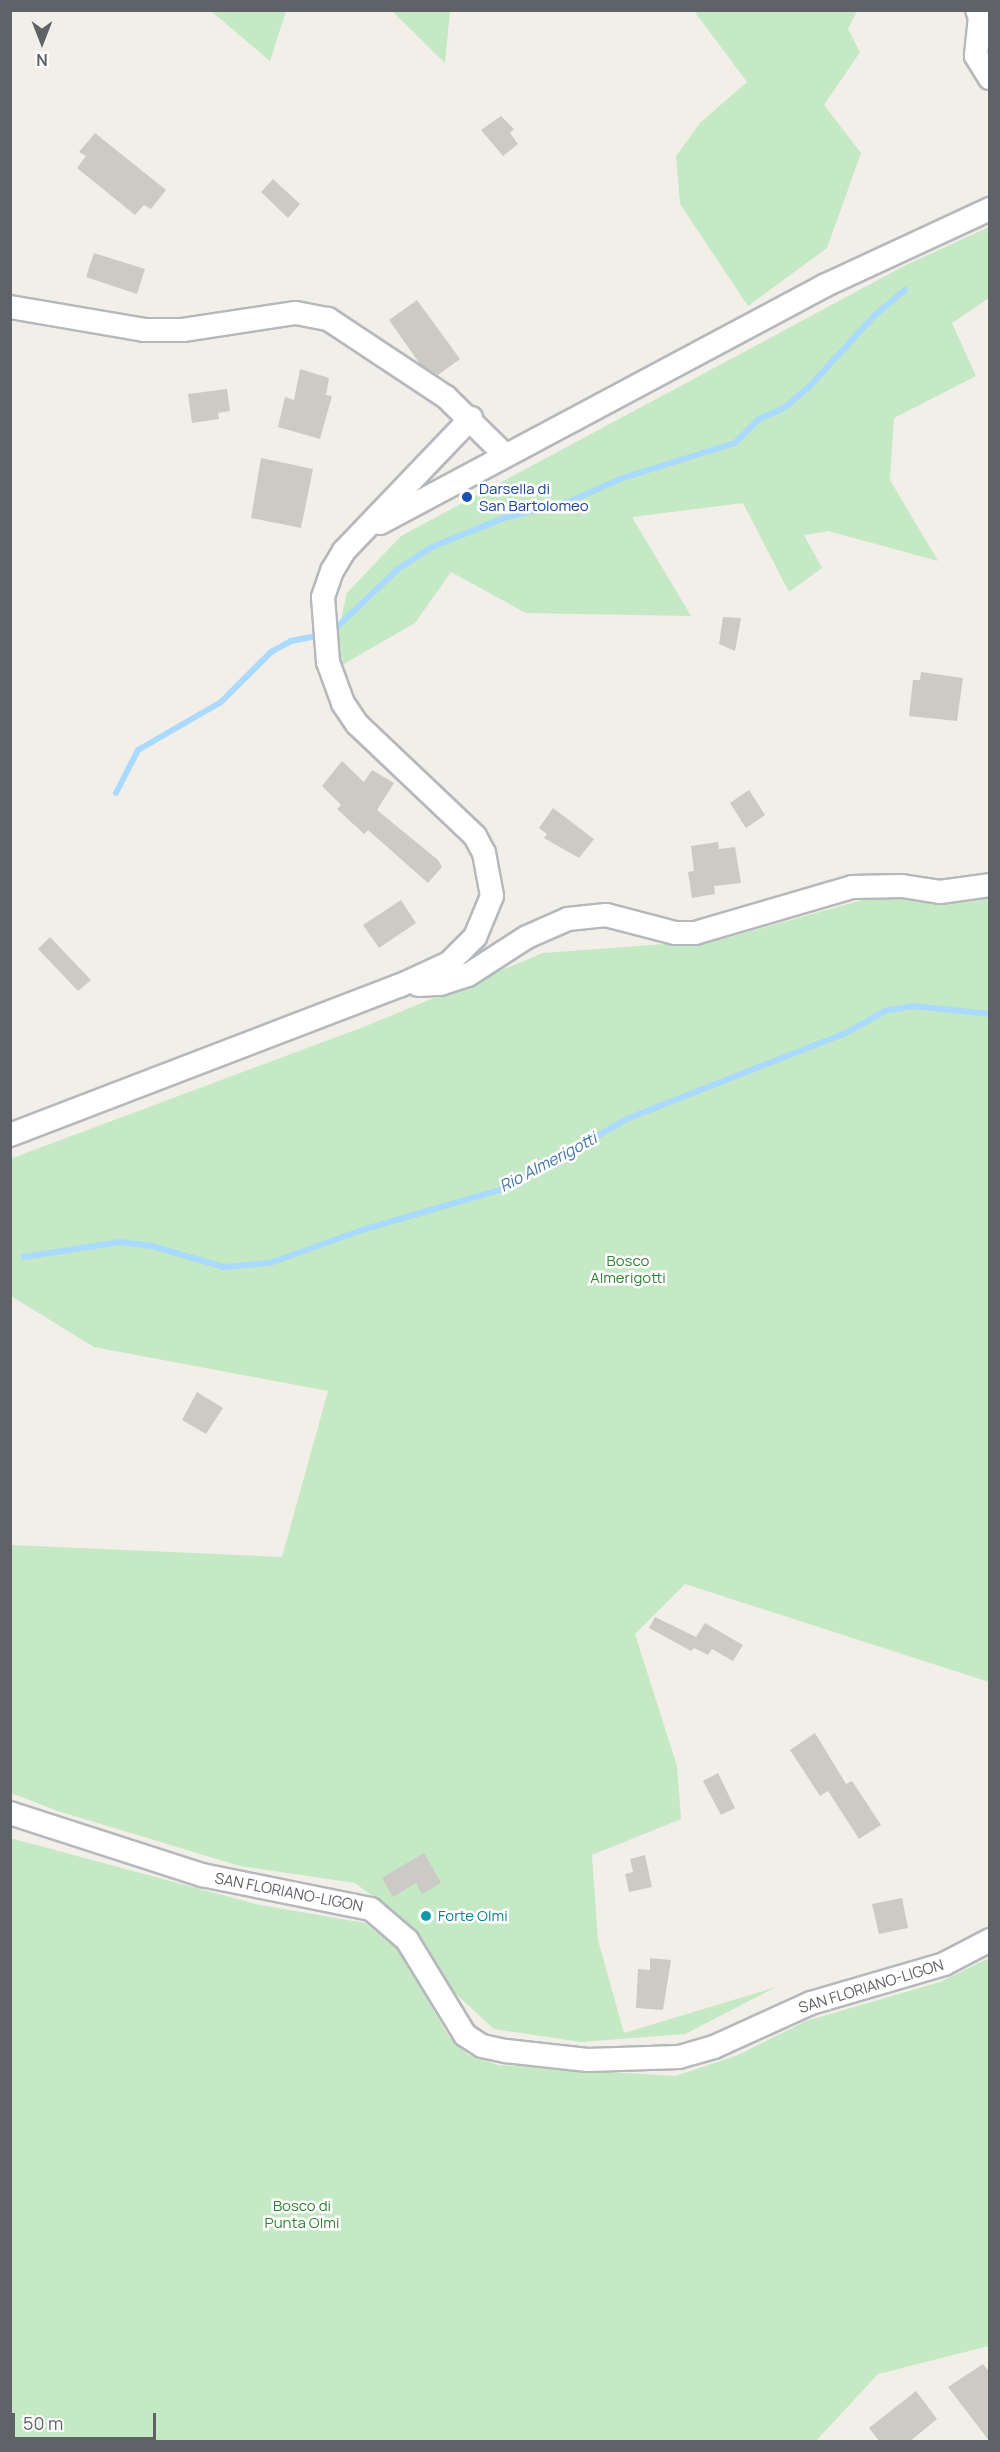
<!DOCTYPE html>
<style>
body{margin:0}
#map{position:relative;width:1000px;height:2452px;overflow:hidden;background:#f1efe8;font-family:Manrope,sans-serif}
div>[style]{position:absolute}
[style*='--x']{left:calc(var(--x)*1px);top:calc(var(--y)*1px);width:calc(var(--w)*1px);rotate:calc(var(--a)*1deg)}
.green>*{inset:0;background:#c5e8c5}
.stream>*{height:6px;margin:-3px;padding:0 3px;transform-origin:3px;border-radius:3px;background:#aadaff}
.building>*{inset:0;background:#cccac5}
.roads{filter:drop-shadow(2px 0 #b5b8bc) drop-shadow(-2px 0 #b5b8bc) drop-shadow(0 2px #b5b8bc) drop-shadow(0 -2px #b5b8bc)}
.minor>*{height:22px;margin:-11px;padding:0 11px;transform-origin:11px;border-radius:11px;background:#fff}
.dots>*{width:16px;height:16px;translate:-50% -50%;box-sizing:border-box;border:3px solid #fff;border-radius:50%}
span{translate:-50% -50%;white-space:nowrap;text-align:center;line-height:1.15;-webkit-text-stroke:5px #fff;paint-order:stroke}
.transit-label{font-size:15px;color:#164399}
.left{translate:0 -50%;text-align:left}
.park-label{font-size:15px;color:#348238}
.street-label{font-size:15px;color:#5f6368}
.culture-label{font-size:15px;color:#0d838f}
.water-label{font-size:16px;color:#4174aa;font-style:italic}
.frame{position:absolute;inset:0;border:12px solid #5f6368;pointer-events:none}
.north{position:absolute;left:12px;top:12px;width:60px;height:60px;-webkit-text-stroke:4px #fff;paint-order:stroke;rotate:180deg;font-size:16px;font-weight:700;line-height:24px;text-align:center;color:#5f6368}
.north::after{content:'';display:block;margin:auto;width:21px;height:27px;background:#5f6368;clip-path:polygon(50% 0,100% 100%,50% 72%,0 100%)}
.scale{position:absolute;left:12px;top:2413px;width:144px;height:27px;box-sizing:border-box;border:3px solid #5f6368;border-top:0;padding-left:8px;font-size:18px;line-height:21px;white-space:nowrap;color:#5f6368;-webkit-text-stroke:4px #fff;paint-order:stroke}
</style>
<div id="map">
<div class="green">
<i style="clip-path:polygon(211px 11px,286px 11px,270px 61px)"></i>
<i style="clip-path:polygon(392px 11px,450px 11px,445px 63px)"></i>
<i style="clip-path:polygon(694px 11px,857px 11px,848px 29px,860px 52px,824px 105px,861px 153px,827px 248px,748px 306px,680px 204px,676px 156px,701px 122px,747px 82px)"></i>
<i style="clip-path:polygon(989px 227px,989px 298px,952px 323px,976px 376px,894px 418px,890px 480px,938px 561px,828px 531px,804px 535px,822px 568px,789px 592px,743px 503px,632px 517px,691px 616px,526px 613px,451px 572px,415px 623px,342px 665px,338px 632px,347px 593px,401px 536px,904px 266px)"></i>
<i style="clip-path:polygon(866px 899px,989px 899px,989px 1682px,685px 1584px,635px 1634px,677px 1766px,681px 1819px,592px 1855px,598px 1940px,624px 2033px,776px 1987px,685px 2034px,581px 2042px,494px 2029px,455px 1993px,403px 1918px,355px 1883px,240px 1866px,58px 1811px,11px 1793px,11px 1545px,282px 1557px,328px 1391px,94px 1347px,11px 1296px,10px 1159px,366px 1026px,543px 953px,719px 940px)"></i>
<i style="clip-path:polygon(10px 1838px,260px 1905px,365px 1923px,398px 1950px,449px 2037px,468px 2055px,498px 2065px,675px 2076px,736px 2056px,806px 2021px,940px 1982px,989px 1958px,989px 2346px,878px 2374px,816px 2441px,11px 2441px)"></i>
</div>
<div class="stream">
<i style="--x:337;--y:627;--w:84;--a:-43.6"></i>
<i style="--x:398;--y:569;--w:40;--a:-32.9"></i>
<i style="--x:432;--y:547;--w:78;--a:-21.9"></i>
<i style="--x:504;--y:518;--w:64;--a:-13.6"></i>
<i style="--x:566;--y:503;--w:62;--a:-23.7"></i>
<i style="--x:623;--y:478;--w:117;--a:-17.4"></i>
<i style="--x:735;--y:443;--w:34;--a:-45"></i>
<i style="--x:759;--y:419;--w:27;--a:-24"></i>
<i style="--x:784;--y:408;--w:31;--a:-40"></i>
<i style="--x:808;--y:388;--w:99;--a:-47.5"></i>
<i style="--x:875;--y:315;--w:39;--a:-40"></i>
<i style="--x:116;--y:793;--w:48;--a:-62.9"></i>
<i style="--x:138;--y:750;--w:96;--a:-30"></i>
<i style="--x:221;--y:702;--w:71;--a:-45"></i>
<i style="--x:271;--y:652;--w:23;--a:-29"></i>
<i style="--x:291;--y:641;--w:21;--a:-11"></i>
<i style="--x:24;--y:1257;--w:97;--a:-8.9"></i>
<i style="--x:120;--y:1242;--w:32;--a:7"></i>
<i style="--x:152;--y:1246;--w:75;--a:16.3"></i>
<i style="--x:224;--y:1267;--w:46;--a:-5"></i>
<i style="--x:270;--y:1263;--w:98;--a:-19.7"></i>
<i style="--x:362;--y:1230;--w:147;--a:-16.2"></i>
<i style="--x:503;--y:1189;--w:145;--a:-29.4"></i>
<i style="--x:629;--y:1118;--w:233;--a:-21.4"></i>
<i style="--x:846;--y:1033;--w:45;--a:-29.4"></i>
<i style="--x:885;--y:1011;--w:28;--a:-10"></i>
<i style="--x:913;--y:1006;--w:77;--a:5.9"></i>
</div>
<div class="building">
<i style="clip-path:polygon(501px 116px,514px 129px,510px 133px,518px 144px,503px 156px,481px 130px)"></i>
<i style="clip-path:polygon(95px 133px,166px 190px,151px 209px,144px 205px,135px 215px,77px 168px,86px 156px,79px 152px)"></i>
<i style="clip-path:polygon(273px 179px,300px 204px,288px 218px,261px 192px)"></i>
<i style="clip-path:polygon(94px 253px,145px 269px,137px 294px,86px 277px)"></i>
<i style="clip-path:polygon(417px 300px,460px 359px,438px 375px,420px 364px,389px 320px)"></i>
<i style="clip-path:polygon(300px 369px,329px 378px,326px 395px,332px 396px,320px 439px,278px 427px,285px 397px,294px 400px)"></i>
<i style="clip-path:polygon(227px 389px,230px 411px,218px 413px,219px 419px,192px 423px,188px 394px)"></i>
<i style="clip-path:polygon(261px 458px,313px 469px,301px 528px,251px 518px)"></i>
<i style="clip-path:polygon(723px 617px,741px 618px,735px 651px,719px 644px)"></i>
<i style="clip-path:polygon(921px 672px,963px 678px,957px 721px,909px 716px,913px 680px,920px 680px)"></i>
<i style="clip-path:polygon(342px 761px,364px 782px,372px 770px,394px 783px,377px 810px,438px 860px,442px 867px,428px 883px,368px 830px,364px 834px,337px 809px,341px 805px,322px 786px)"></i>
<i style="clip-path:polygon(749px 790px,765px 815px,746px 828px,730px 803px)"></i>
<i style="clip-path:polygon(553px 808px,594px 839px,579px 858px,544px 838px,547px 834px,539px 828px)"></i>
<i style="clip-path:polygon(718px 842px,719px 849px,735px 847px,741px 883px,714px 886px,715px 894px,692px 898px,688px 872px,694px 871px,691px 846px)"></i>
<i style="clip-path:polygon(401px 900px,416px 923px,379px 948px,363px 925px)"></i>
<i style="clip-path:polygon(50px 937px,91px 980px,78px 991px,38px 949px)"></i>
<i style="clip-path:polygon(197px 1392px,223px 1408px,206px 1434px,182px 1420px)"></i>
<i style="clip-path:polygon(655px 1617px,696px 1637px,705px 1623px,743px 1645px,733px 1661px,712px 1649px,708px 1655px,694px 1648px,691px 1651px,649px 1628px)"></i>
<i style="clip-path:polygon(815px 1733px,846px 1784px,852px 1781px,881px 1825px,859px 1839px,828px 1791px,820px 1796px,790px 1750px)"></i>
<i style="clip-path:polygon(718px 1773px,735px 1808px,721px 1815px,703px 1781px)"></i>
<i style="clip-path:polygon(424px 1853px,441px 1883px,422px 1894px,416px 1883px,393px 1897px,382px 1878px)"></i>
<i style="clip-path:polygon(645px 1855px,652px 1887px,629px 1892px,625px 1874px,633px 1872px,630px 1859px)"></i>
<i style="clip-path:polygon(902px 1898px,908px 1928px,879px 1934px,872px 1904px)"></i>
<i style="clip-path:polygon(650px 1958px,671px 1960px,663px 2010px,636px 2008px,638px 1969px,650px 1970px)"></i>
<i style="clip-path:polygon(983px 2364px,990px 2373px,990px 2442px,948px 2387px)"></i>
<i style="clip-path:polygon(916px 2391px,937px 2419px,909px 2442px,880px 2442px,869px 2428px)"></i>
</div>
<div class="roads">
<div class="minor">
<i style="--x:977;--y:10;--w:8;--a:67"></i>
<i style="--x:980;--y:17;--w:39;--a:96"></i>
<i style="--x:976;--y:56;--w:26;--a:58"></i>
<i style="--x:10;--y:307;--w:136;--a:9.7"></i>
<i style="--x:144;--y:330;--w:39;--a:0"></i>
<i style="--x:183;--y:330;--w:114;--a:-8.6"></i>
<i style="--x:296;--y:313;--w:33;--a:11"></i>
<i style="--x:328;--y:319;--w:141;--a:33.5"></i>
<i style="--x:446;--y:397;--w:81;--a:44.5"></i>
<i style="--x:380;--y:523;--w:506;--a:-28.09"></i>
<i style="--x:826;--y:285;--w:181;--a:-24.9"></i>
<i style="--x:418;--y:985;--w:22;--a:-3"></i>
<i style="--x:440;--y:984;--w:29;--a:-18"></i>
<i style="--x:468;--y:975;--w:70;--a:-32.8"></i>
<i style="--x:527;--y:937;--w:45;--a:-23.7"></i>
<i style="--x:568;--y:919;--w:38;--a:-6"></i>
<i style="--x:606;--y:915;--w:71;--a:14.6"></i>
<i style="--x:675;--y:933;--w:20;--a:0"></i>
<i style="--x:695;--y:933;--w:164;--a:-16.3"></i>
<i style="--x:852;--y:887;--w:50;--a:-1.1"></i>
<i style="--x:902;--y:886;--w:38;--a:9"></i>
<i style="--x:940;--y:892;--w:50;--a:-8"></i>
<i style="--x:10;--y:1135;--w:417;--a:-21"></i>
<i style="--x:399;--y:986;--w:55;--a:-24.7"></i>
<i style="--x:449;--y:963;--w:37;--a:-45"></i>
<i style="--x:475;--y:937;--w:44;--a:-67.5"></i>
<i style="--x:492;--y:896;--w:44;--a:-100.5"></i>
<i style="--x:484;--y:853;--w:19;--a:-118"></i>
<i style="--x:475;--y:836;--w:163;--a:-136.5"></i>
<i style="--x:357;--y:724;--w:25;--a:-124"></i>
<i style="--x:343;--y:703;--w:44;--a:-110.1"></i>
<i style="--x:328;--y:662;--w:65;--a:-94.4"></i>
<i style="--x:323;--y:597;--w:28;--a:-71"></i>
<i style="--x:332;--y:571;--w:23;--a:-59"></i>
<i style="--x:344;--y:551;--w:184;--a:-46.3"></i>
<i style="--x:10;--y:1813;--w:202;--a:17.9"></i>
<i style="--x:202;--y:1875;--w:172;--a:11.4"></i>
<i style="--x:371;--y:1909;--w:48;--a:40.7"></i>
<i style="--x:407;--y:1940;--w:111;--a:58.6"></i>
<i style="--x:465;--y:2035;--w:20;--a:33"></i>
<i style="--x:482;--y:2046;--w:25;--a:12"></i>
<i style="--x:506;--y:2051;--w:82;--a:6.3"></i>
<i style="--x:588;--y:2060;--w:91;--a:-1.9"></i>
<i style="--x:679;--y:2057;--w:36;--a:-16"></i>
<i style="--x:714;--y:2047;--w:107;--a:-24.4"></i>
<i style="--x:811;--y:2003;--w:139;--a:-16.3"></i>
<i style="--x:944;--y:1964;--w:52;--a:-27.6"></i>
</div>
</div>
<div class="dots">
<i style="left:467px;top:497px;background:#1a4fb4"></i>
<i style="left:426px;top:1916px;background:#0f9aa8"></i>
</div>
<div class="transit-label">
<span class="left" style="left:479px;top:497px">Darsella di<br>San Bartolomeo</span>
</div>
<div class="park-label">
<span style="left:628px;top:1269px">Bosco<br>Almerigotti</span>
<span style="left:302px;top:2214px">Bosco di<br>Punta Olmi</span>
</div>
<div class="street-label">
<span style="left:289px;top:1892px;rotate:11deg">SAN FLORIANO-LIGON</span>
<span style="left:871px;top:1986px;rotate:-17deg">SAN FLORIANO-LIGON</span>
</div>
<div class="culture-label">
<span class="left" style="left:438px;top:1916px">Forte Olmi</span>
</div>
<div class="water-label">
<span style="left:548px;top:1162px;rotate:-28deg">Rio Almerigotti</span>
</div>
<div class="frame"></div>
<div class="north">N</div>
<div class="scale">50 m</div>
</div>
